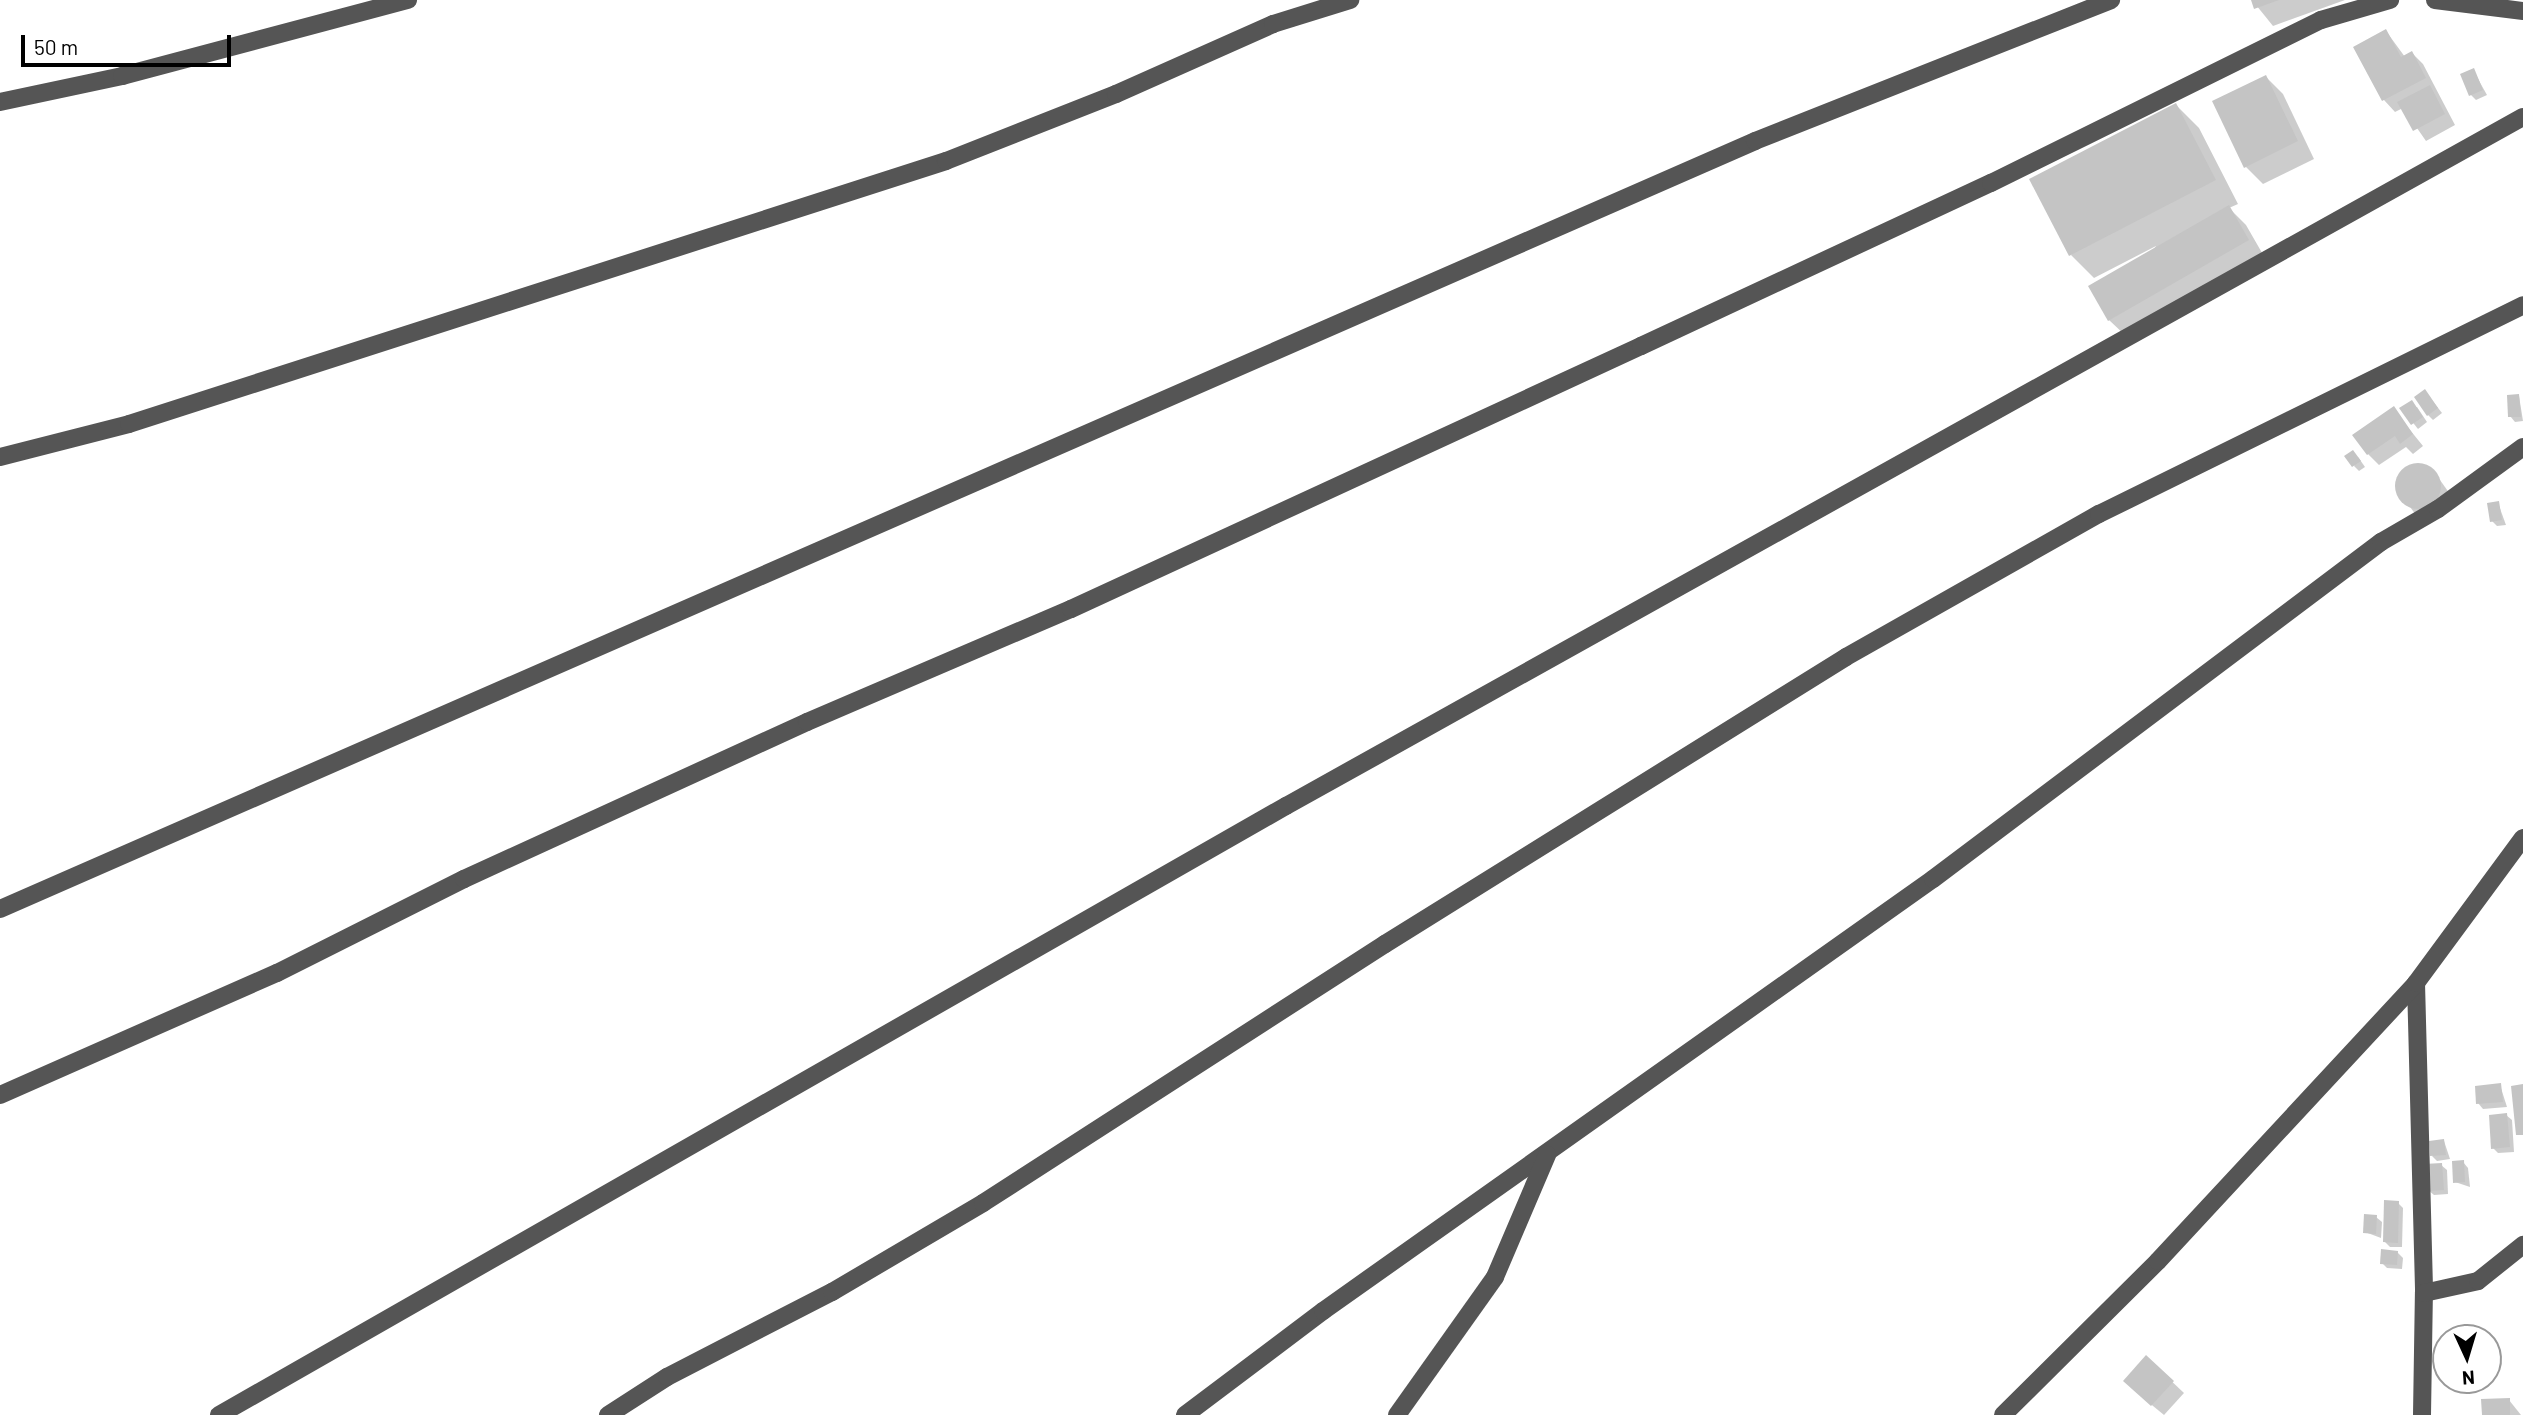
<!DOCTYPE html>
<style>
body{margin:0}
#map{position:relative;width:2523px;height:1415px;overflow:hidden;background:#fff;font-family:Barlow,sans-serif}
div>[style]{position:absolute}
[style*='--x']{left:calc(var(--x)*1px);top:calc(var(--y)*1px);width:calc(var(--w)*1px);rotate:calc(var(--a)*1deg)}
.shadow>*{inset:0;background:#0003}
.building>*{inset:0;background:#c4c4c4}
.round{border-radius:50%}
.minor>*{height:18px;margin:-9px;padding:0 9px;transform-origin:9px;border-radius:9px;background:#555}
span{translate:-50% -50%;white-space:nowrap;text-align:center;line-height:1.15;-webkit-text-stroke:7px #fff;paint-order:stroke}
.north{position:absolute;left:2432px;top:1324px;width:70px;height:70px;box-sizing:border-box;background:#fff;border:2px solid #999;border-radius:50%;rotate:176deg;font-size:19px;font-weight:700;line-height:28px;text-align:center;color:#000}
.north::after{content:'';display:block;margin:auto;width:24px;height:32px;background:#000;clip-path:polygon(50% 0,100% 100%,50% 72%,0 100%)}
.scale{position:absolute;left:21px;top:35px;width:210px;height:32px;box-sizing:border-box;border:4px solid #000;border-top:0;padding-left:9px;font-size:21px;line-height:24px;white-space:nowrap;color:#000;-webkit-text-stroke:5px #fff;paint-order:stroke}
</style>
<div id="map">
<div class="shadow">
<i style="clip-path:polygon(2252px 0,2345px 0,2273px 26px)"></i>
<i style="clip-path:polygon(2386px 31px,2405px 57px,2412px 53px,2423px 64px,2455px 125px,2426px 141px,2403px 108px,2395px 112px,2384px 100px,2355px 47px)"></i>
<i style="clip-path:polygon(2473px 70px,2487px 95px,2476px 100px,2471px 95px)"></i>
<i style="clip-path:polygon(2266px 77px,2283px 94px,2314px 159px,2263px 184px,2246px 167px)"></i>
<i style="clip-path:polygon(2176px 105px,2199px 128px,2238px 204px,2229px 208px,2246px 225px,2265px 258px,2127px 337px,2109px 320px,2156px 246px,2094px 278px,2071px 255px)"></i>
<i style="clip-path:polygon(2425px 391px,2442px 413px,2433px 420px,2428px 415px)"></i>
<i style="clip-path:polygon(2519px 396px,2523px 421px,2515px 422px,2510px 416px)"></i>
<i style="clip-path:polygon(2417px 407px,2427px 422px,2418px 429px,2402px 409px)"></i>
<i style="clip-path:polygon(2393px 409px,2423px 446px,2413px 454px,2406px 447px,2379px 465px,2368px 454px)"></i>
<i style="clip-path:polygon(2358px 457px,2365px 467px,2359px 471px,2354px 466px)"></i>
<i style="clip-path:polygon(2417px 464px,2433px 470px,2452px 497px,2416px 515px,2396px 488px,2401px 472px)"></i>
<i style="clip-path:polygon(2498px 503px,2506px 525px,2497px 526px,2492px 521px)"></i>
<i style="clip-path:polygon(2500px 1085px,2507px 1107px,2483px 1109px,2478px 1103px)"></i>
<i style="clip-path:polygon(2506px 1115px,2512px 1120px,2514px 1152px,2498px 1153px,2493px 1148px)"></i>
<i style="clip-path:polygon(2444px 1141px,2450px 1159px,2437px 1161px,2432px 1156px)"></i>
<i style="clip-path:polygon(2463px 1162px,2468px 1168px,2470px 1187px,2455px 1182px)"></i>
<i style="clip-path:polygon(2441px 1165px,2447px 1170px,2448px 1194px,2434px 1195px,2428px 1190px)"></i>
<i style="clip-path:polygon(2398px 1203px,2403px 1208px,2402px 1247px,2390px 1247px,2385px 1242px)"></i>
<i style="clip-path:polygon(2376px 1217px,2382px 1222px,2381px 1238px,2365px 1232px)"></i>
<i style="clip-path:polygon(2397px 1252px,2403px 1258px,2402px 1269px,2387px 1268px,2382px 1263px)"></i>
<i style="clip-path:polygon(2147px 1358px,2184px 1393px,2164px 1415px,2136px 1392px)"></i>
<i style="clip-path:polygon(2453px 1380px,2472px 1380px,2473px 1390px,2458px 1390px)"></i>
<i style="clip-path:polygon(2509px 1400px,2521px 1415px,2484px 1415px)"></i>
</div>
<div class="building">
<i style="clip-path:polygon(2251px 0,2279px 0,2254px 9px)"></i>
<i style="clip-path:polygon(2386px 29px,2401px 57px,2412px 51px,2426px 78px,2382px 101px,2353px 47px)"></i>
<i style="clip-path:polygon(2474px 68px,2483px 90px,2469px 96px,2460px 74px)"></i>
<i style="clip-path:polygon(2266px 75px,2298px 141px,2244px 168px,2212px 101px)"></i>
<i style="clip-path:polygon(2430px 85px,2445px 114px,2413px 131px,2397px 102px)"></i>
<i style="clip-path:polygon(2176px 103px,2216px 180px,2069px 256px,2029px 179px)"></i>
<i style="clip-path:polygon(2229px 205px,2249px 240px,2108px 321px,2088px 286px)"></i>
<i style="clip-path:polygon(2425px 389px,2438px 408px,2427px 416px,2414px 397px)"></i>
<i style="clip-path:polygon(2519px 394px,2521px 417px,2508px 417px,2507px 395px)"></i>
<i style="clip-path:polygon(2412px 400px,2423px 417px,2411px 425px,2399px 408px)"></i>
<i style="clip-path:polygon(2394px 406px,2413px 434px,2400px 444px,2395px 436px,2367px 455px,2352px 435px)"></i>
<i style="clip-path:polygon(2353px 450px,2361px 461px,2352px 467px,2344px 456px)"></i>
<i class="round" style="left:2395px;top:463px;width:46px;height:46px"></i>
<i style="clip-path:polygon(2499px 501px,2502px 520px,2490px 522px,2487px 503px)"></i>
<i style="clip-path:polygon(2501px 1083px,2503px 1102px,2476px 1104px,2475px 1086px)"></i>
<i style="clip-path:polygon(2523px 1084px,2523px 1135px,2516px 1135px,2511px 1086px)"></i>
<i style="clip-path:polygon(2507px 1113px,2510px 1147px,2491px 1149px,2489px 1115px)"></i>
<i style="clip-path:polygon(2444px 1139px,2446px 1155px,2430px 1156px,2429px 1141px)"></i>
<i style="clip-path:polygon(2464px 1160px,2465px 1182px,2453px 1183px,2452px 1161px)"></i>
<i style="clip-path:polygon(2442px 1163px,2444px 1190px,2427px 1191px,2424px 1164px)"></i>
<i style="clip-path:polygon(2384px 1200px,2399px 1201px,2398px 1243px,2383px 1242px)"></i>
<i style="clip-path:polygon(2364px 1214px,2377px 1215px,2376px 1234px,2363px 1233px)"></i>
<i style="clip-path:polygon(2381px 1249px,2398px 1251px,2397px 1265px,2380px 1264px)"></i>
<i style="clip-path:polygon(2146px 1355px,2174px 1381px,2151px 1406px,2123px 1381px)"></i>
<i style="clip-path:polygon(2451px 1380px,2468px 1380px,2468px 1385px,2451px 1386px)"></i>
<i style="clip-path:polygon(2510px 1398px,2510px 1415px,2482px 1415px,2481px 1399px)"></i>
</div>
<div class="minor">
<i style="--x:2435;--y:0;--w:89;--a:7.1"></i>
<i style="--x:0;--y:102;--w:125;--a:-12"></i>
<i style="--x:122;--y:76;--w:296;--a:-14.9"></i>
<i style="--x:0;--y:457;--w:133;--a:-14.3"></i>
<i style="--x:129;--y:424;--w:858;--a:-17.84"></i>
<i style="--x:946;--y:161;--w:183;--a:-21.5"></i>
<i style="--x:1116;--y:94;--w:172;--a:-24"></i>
<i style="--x:1273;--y:24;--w:81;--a:-17.3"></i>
<i style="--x:0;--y:909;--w:1916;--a:-23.63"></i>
<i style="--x:1755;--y:141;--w:383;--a:-21.6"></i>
<i style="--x:2416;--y:983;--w:310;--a:88.5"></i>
<i style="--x:0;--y:1095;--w:303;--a:-23.8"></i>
<i style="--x:277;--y:973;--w:209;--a:-26.7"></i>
<i style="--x:464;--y:879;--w:377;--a:-24.6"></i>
<i style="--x:807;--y:722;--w:287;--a:-23.2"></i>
<i style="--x:1071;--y:609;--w:628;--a:-24.77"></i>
<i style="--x:1641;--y:346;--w:386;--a:-25"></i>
<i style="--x:1991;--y:183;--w:368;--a:-26.3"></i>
<i style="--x:2321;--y:20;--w:72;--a:-16.2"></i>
<i style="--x:219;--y:1415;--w:1229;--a:-29.72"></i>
<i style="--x:1286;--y:806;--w:1416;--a:-29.12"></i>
<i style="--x:608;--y:1415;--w:70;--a:-32.8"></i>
<i style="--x:667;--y:1377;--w:186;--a:-27.3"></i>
<i style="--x:832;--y:1292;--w:175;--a:-30.5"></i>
<i style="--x:983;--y:1203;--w:478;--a:-32.8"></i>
<i style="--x:1385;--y:944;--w:543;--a:-31.9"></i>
<i style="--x:1846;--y:657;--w:291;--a:-29.5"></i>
<i style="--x:2099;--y:514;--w:473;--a:-26.2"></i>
<i style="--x:1185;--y:1415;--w:173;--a:-37"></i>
<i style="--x:1323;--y:1311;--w:747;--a:-35.31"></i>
<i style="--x:1933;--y:879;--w:561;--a:-36.95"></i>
<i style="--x:2381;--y:542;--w:66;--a:-30.1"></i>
<i style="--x:2438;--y:509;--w:105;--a:-36.1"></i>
<i style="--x:1397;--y:1415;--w:169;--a:-54.6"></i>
<i style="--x:1495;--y:1277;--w:133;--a:-66.9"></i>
<i style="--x:2003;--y:1415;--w:218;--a:-44.8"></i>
<i style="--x:2158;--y:1261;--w:379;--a:-47.1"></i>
<i style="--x:2416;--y:983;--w:180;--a:-53.6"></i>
<i style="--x:2422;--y:1415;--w:122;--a:-89.1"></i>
<i style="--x:2424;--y:1293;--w:55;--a:-12.5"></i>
<i style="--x:2478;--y:1281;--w:58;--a:-38.7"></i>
</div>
<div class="north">N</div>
<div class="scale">50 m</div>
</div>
